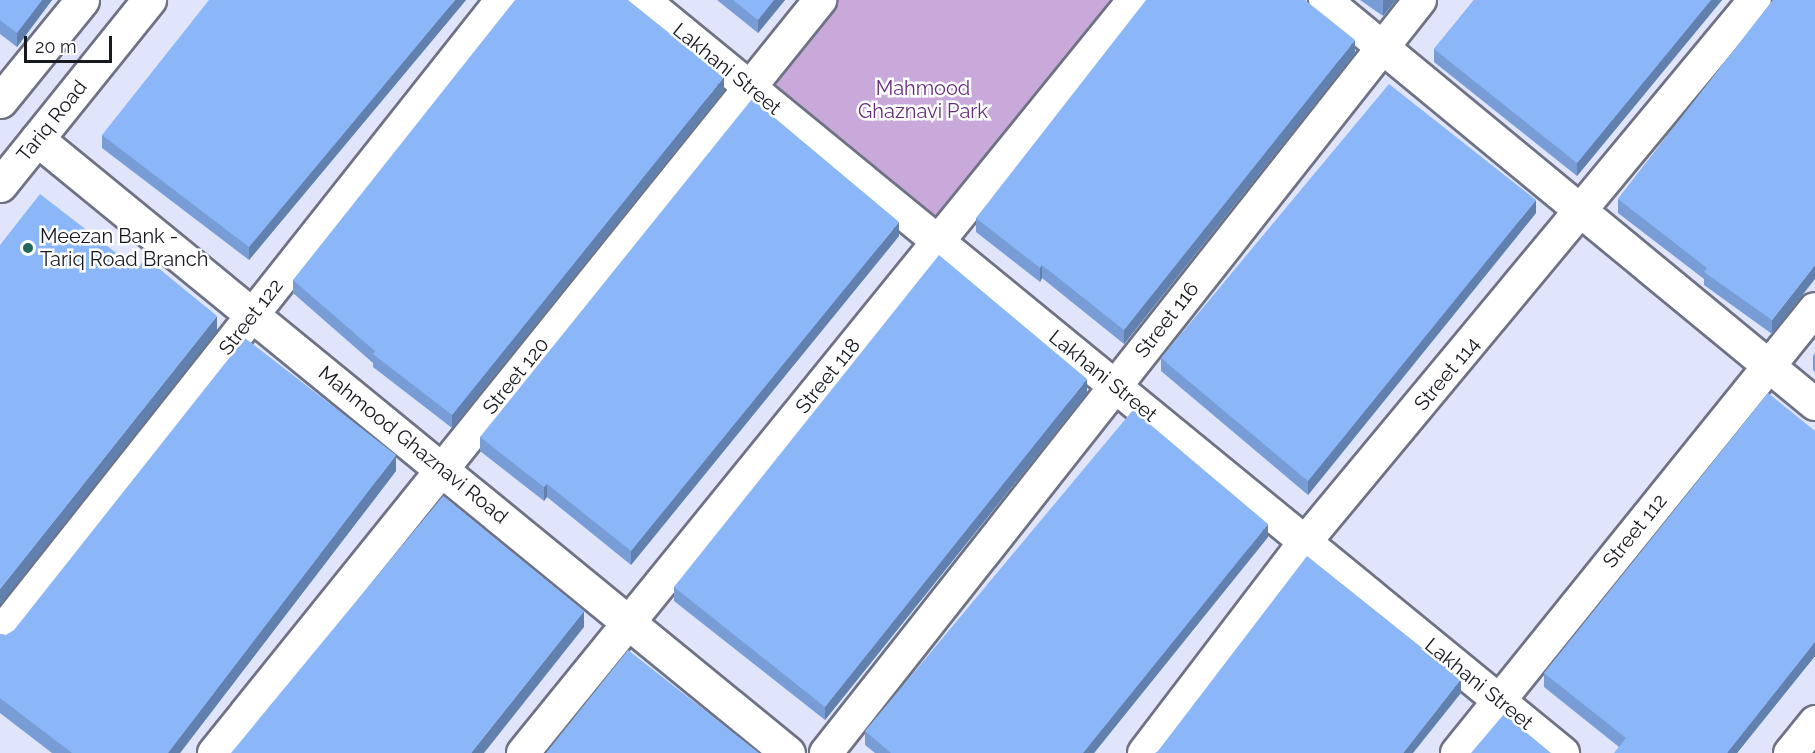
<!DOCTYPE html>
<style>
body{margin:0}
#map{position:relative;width:1815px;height:753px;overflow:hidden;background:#e0e5fb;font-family:Raleway,sans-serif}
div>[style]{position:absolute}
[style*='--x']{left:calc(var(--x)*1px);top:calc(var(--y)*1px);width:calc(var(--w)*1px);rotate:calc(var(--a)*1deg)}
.green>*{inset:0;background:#c9a9d9}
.roads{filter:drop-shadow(2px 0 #6e7285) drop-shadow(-2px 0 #6e7285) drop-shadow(0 2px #6e7285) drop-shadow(0 -2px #6e7285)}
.street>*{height:32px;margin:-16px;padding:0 16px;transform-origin:16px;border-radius:16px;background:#fff}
.secondary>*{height:33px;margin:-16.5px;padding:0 16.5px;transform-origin:16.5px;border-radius:16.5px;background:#fff}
.wall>*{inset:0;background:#789dd6}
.shaded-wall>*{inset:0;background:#6180ae}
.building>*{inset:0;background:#8bb7f9}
.dots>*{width:16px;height:16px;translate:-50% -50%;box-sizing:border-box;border:3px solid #fff;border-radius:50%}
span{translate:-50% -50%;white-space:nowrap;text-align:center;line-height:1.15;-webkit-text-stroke:5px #fff;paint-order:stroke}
.street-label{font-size:20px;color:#171921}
.park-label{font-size:20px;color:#652d7c}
.poi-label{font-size:20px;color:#171921}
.left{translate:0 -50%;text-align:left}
.scale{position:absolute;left:24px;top:36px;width:88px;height:27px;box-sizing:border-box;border:3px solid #171921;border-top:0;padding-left:8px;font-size:18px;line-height:21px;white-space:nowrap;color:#171921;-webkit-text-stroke:4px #fff;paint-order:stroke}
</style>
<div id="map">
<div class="green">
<i style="clip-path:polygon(820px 0,1134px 0,939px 242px,751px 88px)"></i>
</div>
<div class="roads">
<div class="street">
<i style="--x:643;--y:0;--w:1189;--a:39.3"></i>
<i style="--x:1325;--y:0;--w:635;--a:39.51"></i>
<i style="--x:0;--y:634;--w:809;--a:-51.63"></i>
<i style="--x:214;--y:753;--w:967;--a:-51.17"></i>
<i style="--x:523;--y:753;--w:970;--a:-50.94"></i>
<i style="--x:826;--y:753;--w:959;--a:-51.73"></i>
<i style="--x:1144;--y:753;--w:265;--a:-52.7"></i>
<i style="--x:1305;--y:542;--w:704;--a:-50.3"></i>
<i style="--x:1457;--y:753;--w:570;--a:-51.12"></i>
</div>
<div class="secondary">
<i style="--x:0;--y:101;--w:130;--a:-50.9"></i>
<i style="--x:37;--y:139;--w:970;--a:39.27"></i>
<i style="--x:0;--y:185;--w:238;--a:-51.2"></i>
<i style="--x:1790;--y:753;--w:40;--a:-51"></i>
</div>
</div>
<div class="wall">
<i style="clip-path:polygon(0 0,52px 0,17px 47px,0 34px)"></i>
<i style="clip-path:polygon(466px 0,249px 260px,102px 148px,102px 135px)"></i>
<i style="clip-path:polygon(717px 0,785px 0,758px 33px)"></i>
<i style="clip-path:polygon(1360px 0,1396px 0,1383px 16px)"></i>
<i style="clip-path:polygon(1474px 0,1722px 0,1577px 176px,1434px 62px,1434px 49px)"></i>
<i style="clip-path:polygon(1773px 0,1772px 334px,1704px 285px,1704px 279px,1618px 213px,1618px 199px)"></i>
<i style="clip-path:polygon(1355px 53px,1124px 344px,1042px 278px,1040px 282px,976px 232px,976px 218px)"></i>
<i style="clip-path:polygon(724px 91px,452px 428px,373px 367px,373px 363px,293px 293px,293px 280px)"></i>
<i style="clip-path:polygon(1536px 213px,1308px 495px,1161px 371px,1161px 358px)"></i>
<i style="clip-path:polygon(899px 236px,631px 565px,547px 497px,544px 501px,480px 451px,480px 437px)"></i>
<i style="clip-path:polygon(1815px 353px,1815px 372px,1813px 370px,1813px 356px)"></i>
<i style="clip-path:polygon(1087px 393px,825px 720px,674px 601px,674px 587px)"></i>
<i style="clip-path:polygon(1815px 431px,1815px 656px,1737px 753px,1619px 747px,1544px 687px,1544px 673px)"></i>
<i style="clip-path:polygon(396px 471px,180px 753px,52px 753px,0 713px,0 634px,6px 635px)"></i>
<i style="clip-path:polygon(1268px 537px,1094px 753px,875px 753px,865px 745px,865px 731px)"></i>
</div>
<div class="shaded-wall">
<i style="clip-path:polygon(42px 0,52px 0,17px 47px,17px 33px)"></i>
<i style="clip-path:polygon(455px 0,466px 0,249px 260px,249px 247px)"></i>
<i style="clip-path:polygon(774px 0,785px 0,758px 33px,758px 20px)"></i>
<i style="clip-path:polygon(1384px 0,1396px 0,1383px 16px,1383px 1px)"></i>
<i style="clip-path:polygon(1711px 0,1722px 0,1577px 176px,1577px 163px)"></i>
<i style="clip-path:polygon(1355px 40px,1355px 53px,1124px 344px,1124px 330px)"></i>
<i style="clip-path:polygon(724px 77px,724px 91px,452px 428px,452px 415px)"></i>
<i style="clip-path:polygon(1536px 200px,1536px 213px,1308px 495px,1308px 481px)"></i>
<i style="clip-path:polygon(899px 222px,899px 236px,631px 565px,631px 551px)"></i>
<i style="clip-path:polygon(1042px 265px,1042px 278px,1040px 282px,1040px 268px)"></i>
<i style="clip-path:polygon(1815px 265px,1815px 279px,1772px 334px,1772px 320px)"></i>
<i style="clip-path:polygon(217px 316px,217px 331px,0 605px,0 589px)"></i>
<i style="clip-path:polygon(1087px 379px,1087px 393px,825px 720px,825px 707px)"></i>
<i style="clip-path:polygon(396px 455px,396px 471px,180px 753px,168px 753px)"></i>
<i style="clip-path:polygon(547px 484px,547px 497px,544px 501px,544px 487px)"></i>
<i style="clip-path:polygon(1268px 524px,1268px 537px,1094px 753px,1083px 753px)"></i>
<i style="clip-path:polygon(584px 611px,584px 627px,484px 753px,471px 753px)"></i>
<i style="clip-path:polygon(1815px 642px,1815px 656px,1737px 753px,1727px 753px)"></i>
<i style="clip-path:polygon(1461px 679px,1461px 693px,1413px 753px,1403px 753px)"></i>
</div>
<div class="building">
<i style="clip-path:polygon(0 0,42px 0,17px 33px,0 20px)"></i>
<i style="clip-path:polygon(209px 0,455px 0,249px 247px,102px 135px)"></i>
<i style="clip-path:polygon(515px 0,628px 0,724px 77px,452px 415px,373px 354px,375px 351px,293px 280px)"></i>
<i style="clip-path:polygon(733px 0,774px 0,758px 20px)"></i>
<i style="clip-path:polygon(1146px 0,1305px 0,1355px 40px,1124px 330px,1042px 265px,1040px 268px,976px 218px)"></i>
<i style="clip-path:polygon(1474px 0,1711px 0,1577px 163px,1434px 49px)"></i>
<i style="clip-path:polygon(1773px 0,1815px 0,1815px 265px,1772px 320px,1704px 272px,1707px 268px,1618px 199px)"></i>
<i style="clip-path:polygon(1389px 84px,1536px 200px,1308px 481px,1161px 358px)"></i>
<i style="clip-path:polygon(752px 99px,899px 222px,631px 551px,547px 484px,544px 487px,480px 437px)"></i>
<i style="clip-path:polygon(40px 194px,137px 269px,146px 258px,217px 316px,0 589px,0 245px)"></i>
<i style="clip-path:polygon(939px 255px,1087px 379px,825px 707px,674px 587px)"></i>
<i style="clip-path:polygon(245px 338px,396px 455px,168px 753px,72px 753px,0 698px,0 634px,6px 635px,14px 630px)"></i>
<i style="clip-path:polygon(1768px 393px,1815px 431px,1815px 642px,1727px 753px,1614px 753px,1626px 738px,1544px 673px)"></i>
<i style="clip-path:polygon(1133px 410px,1268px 524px,1083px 753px,891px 753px,865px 731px)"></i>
<i style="clip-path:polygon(443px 496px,584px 611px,471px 753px,231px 753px)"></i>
<i style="clip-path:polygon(1307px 556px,1461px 679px,1403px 753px,1155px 753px,1158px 751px)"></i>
<i style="clip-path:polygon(628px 650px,759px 753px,546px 753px)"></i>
<i style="clip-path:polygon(1504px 714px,1551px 753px,1471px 753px)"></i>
</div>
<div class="dots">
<i style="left:28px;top:248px;background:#20685e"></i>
</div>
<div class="street-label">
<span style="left:727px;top:69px;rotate:39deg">Lakhani Street</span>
<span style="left:52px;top:121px;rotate:-51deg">Tariq Road</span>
<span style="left:251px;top:317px;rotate:-52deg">Street 122</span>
<span style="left:1167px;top:320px;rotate:-52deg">Street 116</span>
<span style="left:1447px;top:374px;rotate:-50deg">Street 114</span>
<span style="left:516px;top:376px;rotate:-51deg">Street 120</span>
<span style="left:828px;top:376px;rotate:-51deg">Street 118</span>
<span style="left:1103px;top:376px;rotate:39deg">Lakhani Street</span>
<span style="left:413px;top:445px;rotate:39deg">Mahmood Ghaznavi Road</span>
<span style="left:1635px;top:531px;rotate:-51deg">Street 112</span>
<span style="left:1479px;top:684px;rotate:39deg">Lakhani Street</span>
</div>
<div class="park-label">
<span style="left:923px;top:100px">Mahmood<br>Ghaznavi Park</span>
</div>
<div class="poi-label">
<span class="left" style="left:40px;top:248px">Meezan Bank -<br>Tariq Road Branch</span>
</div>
<div class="scale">20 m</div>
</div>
